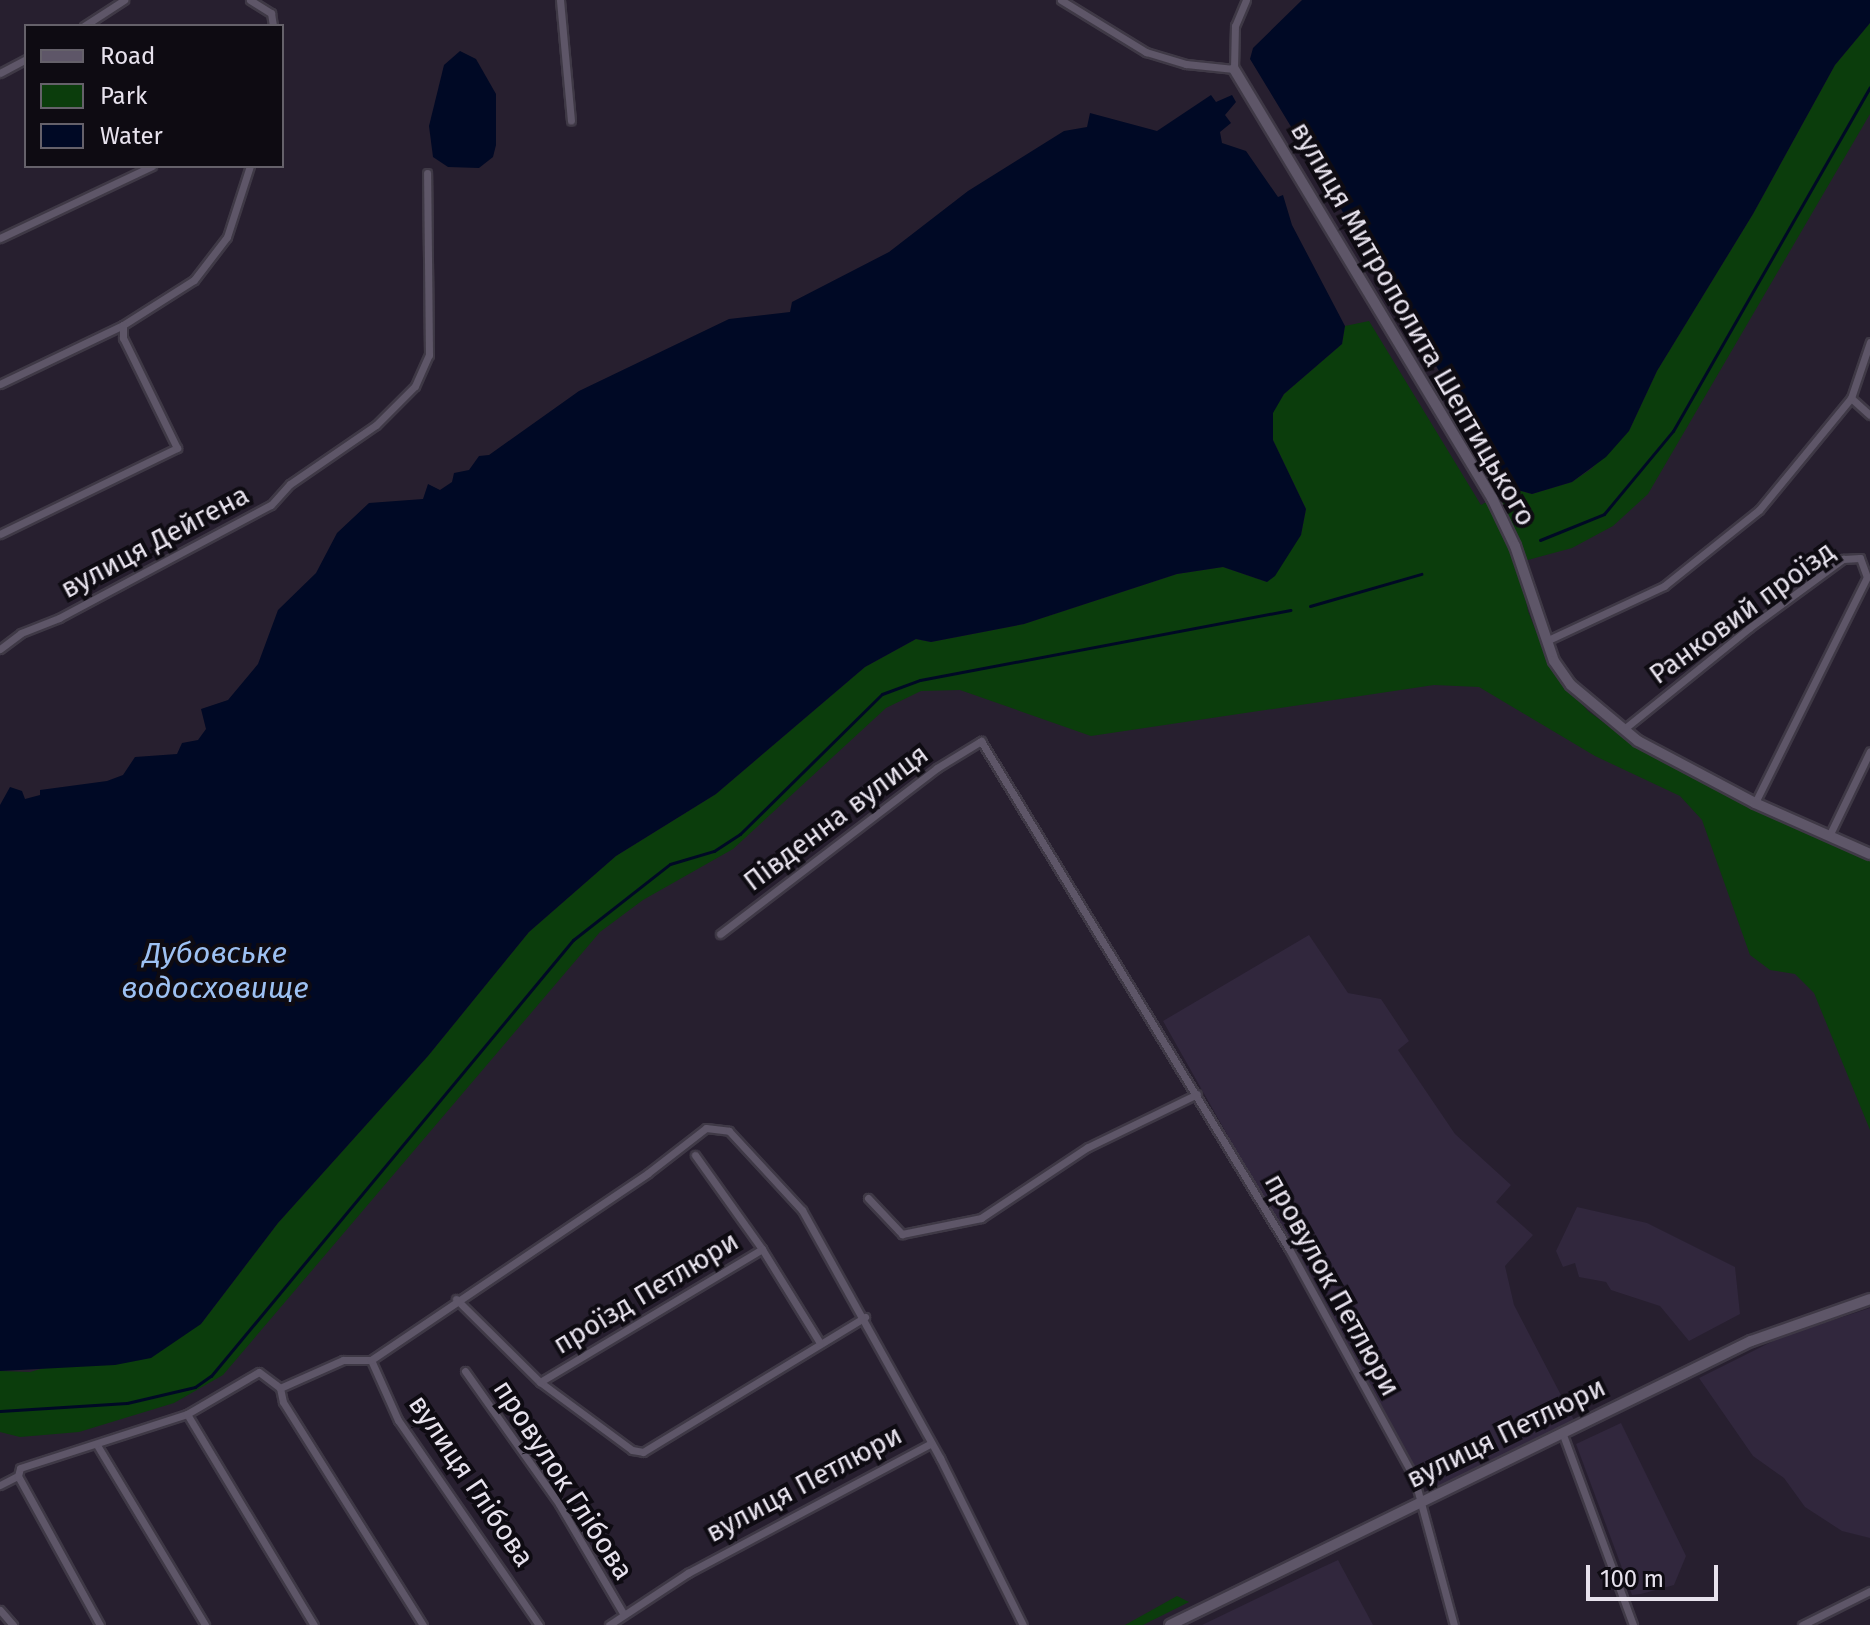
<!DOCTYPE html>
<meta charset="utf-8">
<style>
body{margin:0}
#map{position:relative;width:1870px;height:1625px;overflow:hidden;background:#271f2f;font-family:"Fira Sans",sans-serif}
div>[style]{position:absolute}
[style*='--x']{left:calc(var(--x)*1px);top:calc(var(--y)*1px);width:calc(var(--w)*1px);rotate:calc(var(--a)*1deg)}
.built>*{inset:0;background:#31273d}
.green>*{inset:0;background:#0b3d0c}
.water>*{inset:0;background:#000925}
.stream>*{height:3px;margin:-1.5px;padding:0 1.5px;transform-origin:1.5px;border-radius:1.5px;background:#000925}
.roads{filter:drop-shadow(2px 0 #3f3946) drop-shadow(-2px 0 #3f3946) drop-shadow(0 2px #3f3946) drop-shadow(0 -2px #3f3946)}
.street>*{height:7px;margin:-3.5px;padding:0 3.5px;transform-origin:3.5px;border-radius:3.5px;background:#5e5668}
.secondary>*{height:10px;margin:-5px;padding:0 5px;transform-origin:5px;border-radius:5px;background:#5e5668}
span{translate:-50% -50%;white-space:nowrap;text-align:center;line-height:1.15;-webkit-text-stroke:8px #0e0b12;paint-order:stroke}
.street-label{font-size:28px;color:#e7e2ed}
.water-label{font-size:30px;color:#9dc1f3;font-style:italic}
.legend{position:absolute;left:24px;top:24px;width:260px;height:144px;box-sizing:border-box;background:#0e0b12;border:2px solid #65616a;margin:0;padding:10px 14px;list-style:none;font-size:24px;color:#e7e2ed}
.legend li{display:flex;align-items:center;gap:16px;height:40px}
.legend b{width:40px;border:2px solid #65616a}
.scale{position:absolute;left:1586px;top:1565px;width:132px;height:36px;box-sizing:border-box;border:4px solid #e7e2ed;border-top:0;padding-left:10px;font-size:24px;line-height:28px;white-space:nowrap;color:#e7e2ed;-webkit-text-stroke:6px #0e0b12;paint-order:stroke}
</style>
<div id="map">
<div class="built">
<i style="clip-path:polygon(1309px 935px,1348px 993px,1381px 999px,1409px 1041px,1398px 1050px,1455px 1134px,1511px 1185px,1496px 1202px,1533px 1235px,1505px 1266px,1514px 1305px,1574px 1420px,1429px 1492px,1163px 1021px)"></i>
<i style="clip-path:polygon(1577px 1207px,1647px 1223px,1735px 1267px,1740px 1314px,1689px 1341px,1660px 1306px,1611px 1290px,1606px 1282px,1579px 1277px,1575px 1263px,1563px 1267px,1556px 1251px)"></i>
<i style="clip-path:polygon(1870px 1308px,1870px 1538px,1842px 1531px,1805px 1507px,1784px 1478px,1753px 1456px,1699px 1378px,1781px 1337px)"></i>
<i style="clip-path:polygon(1621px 1423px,1686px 1556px,1674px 1585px,1641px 1594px,1632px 1595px,1576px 1444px)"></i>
<i style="clip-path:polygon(1338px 1560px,1373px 1625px,1202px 1625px,1310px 1573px)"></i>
</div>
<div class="green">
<i style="clip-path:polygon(1870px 23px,1870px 114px,1648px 494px,1613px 526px,1572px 548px,1524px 561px,1516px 549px,1528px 611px,1549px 664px,1588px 711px,1635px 745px,1752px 808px,1870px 859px,1870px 1130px,1814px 993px,1795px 974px,1770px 970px,1750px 955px,1702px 820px,1680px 796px,1595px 756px,1479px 687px,1434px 685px,1091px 736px,960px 690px,921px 691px,886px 708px,733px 849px,643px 900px,600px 932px,223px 1375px,174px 1403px,79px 1432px,20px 1437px,0 1432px,0 1371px,30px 1372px,201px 1324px,278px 1223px,428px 1056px,529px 932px,616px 856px,716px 794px,865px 667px,916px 639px,931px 642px,1024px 624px,1177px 574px,1223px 567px,1267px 582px,1301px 535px,1306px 509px,1273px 440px,1272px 413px,1284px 394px,1342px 344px,1345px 326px,1369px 321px,1481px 505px,1510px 488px,1532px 494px,1572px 482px,1591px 469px,1629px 431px,1657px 371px,1753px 214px,1835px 65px)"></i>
<i style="clip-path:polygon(1177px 1596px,1189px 1602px,1143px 1625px,1125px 1625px)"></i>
</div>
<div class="water">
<i style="clip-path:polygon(1302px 0,1870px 0,1870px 23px,1835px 65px,1753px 214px,1657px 371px,1629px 431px,1606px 457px,1572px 482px,1532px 494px,1510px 488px,1250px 59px,1253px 48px)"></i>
<i style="clip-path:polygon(460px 51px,476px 59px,496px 94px,496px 145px,493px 157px,479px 168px,448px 167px,433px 157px,429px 126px,444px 65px)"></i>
<i style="clip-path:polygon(1211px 95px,1216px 102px,1232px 95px,1236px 102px,1225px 115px,1231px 123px,1220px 132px,1222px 143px,1246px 151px,1278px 197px,1283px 195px,1292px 225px,1345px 326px,1342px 344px,1284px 394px,1273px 413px,1273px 440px,1306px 509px,1301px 535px,1275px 576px,1267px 582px,1223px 567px,1177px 574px,1024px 624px,931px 642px,916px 639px,865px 667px,716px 794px,616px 856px,529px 932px,428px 1056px,278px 1223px,201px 1324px,151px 1358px,115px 1365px,0 1371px,0 805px,10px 787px,22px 791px,25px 799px,40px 795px,40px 790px,107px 781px,123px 775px,135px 757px,177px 754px,182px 743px,198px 740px,206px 729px,201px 709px,228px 700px,258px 664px,278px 610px,316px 573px,337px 533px,369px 503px,423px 499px,428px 484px,440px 490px,452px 482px,454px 473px,469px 470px,479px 456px,489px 455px,579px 391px,729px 319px,790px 312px,792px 302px,889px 252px,968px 191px,1064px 131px,1087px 127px,1090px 113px,1157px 131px)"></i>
</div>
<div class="stream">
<i style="--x:1540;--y:540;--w:69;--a:-22.1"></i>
<i style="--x:1604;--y:514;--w:108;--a:-50.3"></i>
<i style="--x:1673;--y:431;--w:396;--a:-60.2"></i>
<i style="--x:1310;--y:606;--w:116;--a:-16.1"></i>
<i style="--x:0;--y:1411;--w:127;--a:-3.6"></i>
<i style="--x:127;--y:1403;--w:70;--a:-13.2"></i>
<i style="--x:195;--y:1387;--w:19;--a:-35"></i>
<i style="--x:211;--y:1376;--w:567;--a:-50.3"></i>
<i style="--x:573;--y:940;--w:123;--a:-38.1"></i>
<i style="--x:670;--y:864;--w:46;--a:-16.5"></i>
<i style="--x:714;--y:851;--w:31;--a:-33"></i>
<i style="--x:740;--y:834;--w:199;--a:-44.6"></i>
<i style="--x:882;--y:694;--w:40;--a:-20.2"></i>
<i style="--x:920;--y:680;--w:377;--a:-10.7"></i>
</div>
<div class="roads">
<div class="street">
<i style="--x:250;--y:0;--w:25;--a:32"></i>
<i style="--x:271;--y:13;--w:13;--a:81"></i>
<i style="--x:560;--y:0;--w:121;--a:84.8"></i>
<i style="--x:1061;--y:0;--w:100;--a:31.5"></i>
<i style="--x:1146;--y:52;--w:42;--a:16.7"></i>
<i style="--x:1186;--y:64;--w:48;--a:5.9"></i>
<i style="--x:1234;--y:69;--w:43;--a:-88.7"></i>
<i style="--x:1235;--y:26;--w:28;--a:-67"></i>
<i style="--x:84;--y:26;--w:48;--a:-33"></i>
<i style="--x:0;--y:73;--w:30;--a:-28"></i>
<i style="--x:0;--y:238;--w:168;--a:-25.3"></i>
<i style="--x:0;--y:384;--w:136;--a:-25.6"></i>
<i style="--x:123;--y:325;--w:84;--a:-32.4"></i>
<i style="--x:194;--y:280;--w:54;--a:-52.5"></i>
<i style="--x:227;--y:237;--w:75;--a:-72.1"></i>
<i style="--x:1851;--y:398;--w:25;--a:42"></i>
<i style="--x:0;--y:534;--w:197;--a:-25.9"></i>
<i style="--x:177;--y:448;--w:123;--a:-116.1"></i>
<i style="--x:123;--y:338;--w:13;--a:-90"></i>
<i style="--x:1546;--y:641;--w:130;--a:-25"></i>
<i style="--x:1664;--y:586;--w:122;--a:-38.7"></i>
<i style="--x:1759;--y:510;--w:145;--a:-50.6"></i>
<i style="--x:1851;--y:398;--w:59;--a:-71.3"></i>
<i style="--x:0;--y:649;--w:26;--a:-37"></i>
<i style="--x:21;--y:633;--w:41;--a:-21.5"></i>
<i style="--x:59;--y:618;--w:240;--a:-28.1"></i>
<i style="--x:271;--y:505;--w:28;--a:-48"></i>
<i style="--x:290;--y:484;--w:104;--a:-34.5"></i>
<i style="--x:376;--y:425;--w:55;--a:-45"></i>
<i style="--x:415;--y:386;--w:34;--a:-66"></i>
<i style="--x:429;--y:355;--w:182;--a:-90.6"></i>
<i style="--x:1624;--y:729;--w:161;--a:-38.9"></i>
<i style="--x:1749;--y:628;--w:117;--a:-36.3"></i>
<i style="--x:1843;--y:559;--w:17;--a:-3"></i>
<i style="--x:1860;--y:558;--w:20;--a:70"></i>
<i style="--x:1867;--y:577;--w:252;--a:116.4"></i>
<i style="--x:1829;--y:836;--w:94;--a:-64.2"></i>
<i style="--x:720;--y:934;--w:273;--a:-37.4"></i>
<i style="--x:937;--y:768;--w:52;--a:-31.5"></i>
<i style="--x:981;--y:741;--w:594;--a:58.77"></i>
<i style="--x:1289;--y:1249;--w:260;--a:61.3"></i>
<i style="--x:1414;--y:1477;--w:153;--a:74.9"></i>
<i style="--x:695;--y:1155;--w:115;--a:54.5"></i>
<i style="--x:868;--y:1198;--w:50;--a:46.6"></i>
<i style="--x:902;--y:1234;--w:81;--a:-11.4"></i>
<i style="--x:981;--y:1218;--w:128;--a:-33.6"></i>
<i style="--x:1088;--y:1147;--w:121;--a:-25.9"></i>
<i style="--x:456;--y:1299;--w:118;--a:44.7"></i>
<i style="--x:540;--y:1382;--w:114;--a:36.5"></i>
<i style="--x:632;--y:1450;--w:11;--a:10"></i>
<i style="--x:643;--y:1452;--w:260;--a:-31.3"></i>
<i style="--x:371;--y:1360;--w:66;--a:65.8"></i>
<i style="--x:398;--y:1420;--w:249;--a:55.5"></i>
<i style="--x:465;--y:1371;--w:163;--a:54.7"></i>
<i style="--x:559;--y:1504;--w:126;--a:59.6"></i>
<i style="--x:540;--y:1382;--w:259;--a:-30.9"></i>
<i style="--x:762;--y:1249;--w:110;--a:58.3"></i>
<i style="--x:280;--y:1388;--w:14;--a:78"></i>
<i style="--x:283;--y:1402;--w:263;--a:57.9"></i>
<i style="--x:187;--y:1414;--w:246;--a:59"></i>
<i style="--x:1562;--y:1432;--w:206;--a:69.8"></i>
<i style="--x:97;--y:1445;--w:210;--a:59"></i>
<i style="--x:18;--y:1476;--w:170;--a:61.2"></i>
<i style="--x:0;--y:1485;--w:20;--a:-27"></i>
<i style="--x:18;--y:1476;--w:8;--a:-76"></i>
<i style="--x:20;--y:1468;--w:176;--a:-17.9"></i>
<i style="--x:187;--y:1414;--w:83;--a:-30.3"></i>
<i style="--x:259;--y:1372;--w:26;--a:37"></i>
<i style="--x:280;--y:1388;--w:69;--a:-24"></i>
<i style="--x:343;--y:1360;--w:28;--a:0"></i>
<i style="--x:371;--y:1360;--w:334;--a:-34"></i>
<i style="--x:648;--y:1173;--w:73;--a:-37.8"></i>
<i style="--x:706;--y:1128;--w:23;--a:7"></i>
<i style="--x:729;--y:1131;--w:108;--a:47.3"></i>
<i style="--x:802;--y:1210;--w:284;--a:60.9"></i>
<i style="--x:940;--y:1458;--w:186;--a:63.6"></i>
<i style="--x:0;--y:1610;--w:20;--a:49"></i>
<i style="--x:609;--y:1625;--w:95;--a:-33.4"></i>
<i style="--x:688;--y:1573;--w:274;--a:-28.1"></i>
<i style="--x:1802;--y:1625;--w:76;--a:-26.6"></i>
</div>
<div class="secondary">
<i style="--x:1234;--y:69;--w:501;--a:58.98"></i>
<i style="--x:1492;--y:498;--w:53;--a:64.4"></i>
<i style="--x:1515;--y:546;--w:121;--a:71.3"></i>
<i style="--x:1554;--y:661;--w:29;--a:55"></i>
<i style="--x:1571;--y:685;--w:87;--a:39.9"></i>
<i style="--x:1638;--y:741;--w:132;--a:27.9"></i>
<i style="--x:1755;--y:803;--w:126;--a:23.9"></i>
<i style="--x:1170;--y:1625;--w:647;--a:-26.05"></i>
<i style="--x:1751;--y:1341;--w:126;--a:-19.4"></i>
</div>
</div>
<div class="street-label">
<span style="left:1413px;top:324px;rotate:60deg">вулиця Митрополита Шептицького</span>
<span style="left:155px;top:542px;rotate:-28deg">вулиця Дейгена</span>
<span style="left:1742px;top:613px;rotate:-36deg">Ранковий проїзд</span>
<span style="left:836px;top:818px;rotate:-37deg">Південна вулиця</span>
<span style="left:1332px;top:1285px;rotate:61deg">провулок Петлюри</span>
<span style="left:646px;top:1293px;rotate:-31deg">проїзд Петлюри</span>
<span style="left:1506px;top:1433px;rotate:-26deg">вулиця Петлюри</span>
<span style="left:563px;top:1480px;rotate:57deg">провулок Глібова</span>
<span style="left:471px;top:1481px;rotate:56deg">вулиця Глібова</span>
<span style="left:804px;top:1484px;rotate:-28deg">вулиця Петлюри</span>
</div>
<div class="water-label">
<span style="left:215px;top:970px">Дубовське<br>водосховище</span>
</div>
<ul class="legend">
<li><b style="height:10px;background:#5e5668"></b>Road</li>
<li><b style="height:22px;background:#0b3d0c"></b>Park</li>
<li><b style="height:22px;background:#000925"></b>Water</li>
</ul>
<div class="scale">100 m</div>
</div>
